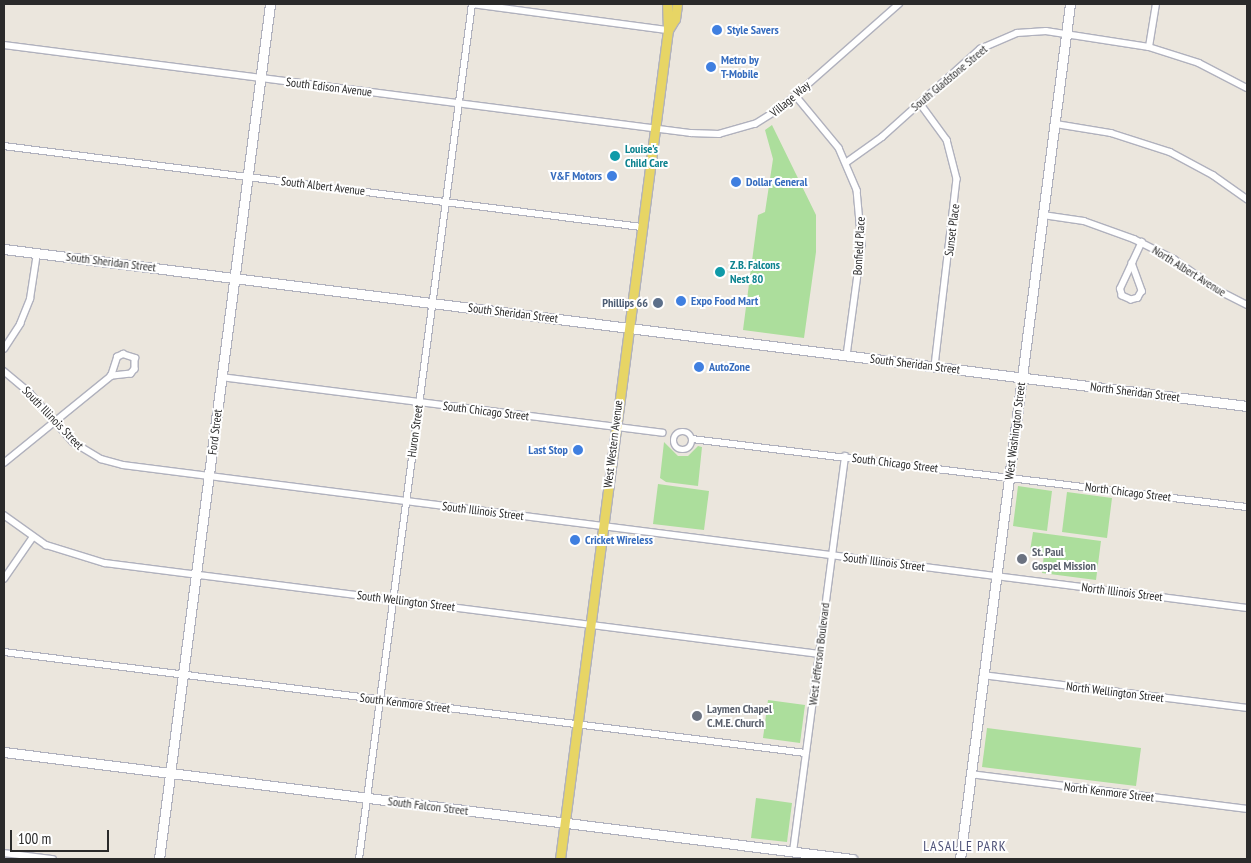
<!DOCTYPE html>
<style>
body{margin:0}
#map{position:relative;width:1251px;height:863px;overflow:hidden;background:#ebe6dd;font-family:"PT Sans Narrow",sans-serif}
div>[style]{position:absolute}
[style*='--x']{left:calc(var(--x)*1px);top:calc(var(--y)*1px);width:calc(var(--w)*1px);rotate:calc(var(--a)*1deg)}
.green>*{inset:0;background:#acde9c}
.roads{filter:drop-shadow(1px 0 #b0b1bd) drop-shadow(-1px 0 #b0b1bd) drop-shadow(0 1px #b0b1bd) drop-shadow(0 -1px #b0b1bd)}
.street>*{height:5.5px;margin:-2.75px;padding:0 2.75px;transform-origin:2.75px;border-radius:2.75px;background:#fff}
.street>.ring{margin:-2.75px;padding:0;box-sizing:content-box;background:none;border:5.5px solid #fff;border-radius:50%}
.secondary>*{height:9px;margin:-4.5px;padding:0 4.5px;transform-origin:4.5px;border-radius:4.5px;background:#fff}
.primary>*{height:9px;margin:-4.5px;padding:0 4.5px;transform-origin:4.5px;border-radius:4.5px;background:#e7d565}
.dots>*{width:14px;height:14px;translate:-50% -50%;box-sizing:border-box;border:2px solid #fff;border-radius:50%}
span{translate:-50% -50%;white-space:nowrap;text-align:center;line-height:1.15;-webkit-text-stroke:4px #fff;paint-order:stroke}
.shop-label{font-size:12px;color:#366cbe;font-weight:700}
.left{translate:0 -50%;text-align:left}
.right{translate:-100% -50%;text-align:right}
.street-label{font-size:12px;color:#2a2a2a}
.culture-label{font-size:12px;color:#0d838f;font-weight:700}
.service-label{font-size:12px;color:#4e5e75;font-weight:700}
.worship-label{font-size:12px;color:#5b616d;font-weight:700}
.neighbourhood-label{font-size:14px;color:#4d5177;letter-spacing:1px}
.frame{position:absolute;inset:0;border:5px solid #2a2a2a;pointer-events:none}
.scale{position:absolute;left:10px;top:830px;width:99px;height:22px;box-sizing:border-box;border:2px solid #2a2a2a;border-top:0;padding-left:6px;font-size:15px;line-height:18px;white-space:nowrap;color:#2a2a2a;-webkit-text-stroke:4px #fff;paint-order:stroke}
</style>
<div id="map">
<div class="green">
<i style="clip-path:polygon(772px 125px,816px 215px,816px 252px,804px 338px,743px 330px,758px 215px,765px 212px,773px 159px,765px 130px)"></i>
<i style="clip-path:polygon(664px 442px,678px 456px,688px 456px,698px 446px,702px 447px,698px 486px,666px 482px,660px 478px)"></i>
<i style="clip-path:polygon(658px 484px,709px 491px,704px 530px,653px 524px)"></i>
<i style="clip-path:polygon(1018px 486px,1052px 491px,1047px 531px,1013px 526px)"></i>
<i style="clip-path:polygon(1067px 492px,1112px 498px,1107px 538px,1062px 532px)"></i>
<i style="clip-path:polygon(1033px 532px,1101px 541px,1096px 580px,1042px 573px,1044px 553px,1030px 551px)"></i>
<i style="clip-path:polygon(768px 700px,805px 705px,800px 743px,763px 738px)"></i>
<i style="clip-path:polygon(987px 728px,1141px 748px,1136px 786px,982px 767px)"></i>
<i style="clip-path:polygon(756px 798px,792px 803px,787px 842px,751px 838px)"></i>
</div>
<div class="roads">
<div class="street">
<i style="--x:472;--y:4;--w:198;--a:7.6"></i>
<i style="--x:4;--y:45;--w:693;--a:7.3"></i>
<i style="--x:691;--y:133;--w:28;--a:2"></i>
<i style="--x:719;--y:134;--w:37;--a:-16"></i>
<i style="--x:755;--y:124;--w:32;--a:-32"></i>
<i style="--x:782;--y:107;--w:156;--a:-41.4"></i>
<i style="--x:1149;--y:47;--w:44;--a:-80.8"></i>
<i style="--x:796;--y:96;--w:67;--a:50.4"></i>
<i style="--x:839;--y:148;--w:46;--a:66.8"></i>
<i style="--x:857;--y:190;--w:55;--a:84.8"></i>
<i style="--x:862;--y:245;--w:112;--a:97.7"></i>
<i style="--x:920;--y:103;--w:46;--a:53.9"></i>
<i style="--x:947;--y:140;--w:40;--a:75.6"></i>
<i style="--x:957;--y:179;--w:188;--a:96.7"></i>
<i style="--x:1056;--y:124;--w:56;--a:9.3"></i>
<i style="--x:1111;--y:133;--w:62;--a:17.9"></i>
<i style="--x:1170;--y:152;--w:49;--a:28.1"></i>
<i style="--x:1213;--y:175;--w:42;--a:35.2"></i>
<i style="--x:4;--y:146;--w:643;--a:7.24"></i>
<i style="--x:847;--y:162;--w:43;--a:-35.5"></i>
<i style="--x:882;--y:137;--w:132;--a:-41.9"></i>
<i style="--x:980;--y:49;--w:40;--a:-23.4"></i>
<i style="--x:1017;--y:33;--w:29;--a:-4"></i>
<i style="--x:1046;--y:31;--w:104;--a:8.8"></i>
<i style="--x:1149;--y:47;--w:52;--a:17.7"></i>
<i style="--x:1199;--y:63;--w:54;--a:27.5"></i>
<i style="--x:1043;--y:215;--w:41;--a:8.3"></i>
<i style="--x:1084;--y:221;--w:53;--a:19.8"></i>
<i style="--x:1134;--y:239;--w:45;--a:26.6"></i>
<i style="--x:1174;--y:259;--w:52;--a:35.5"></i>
<i style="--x:1216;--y:289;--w:35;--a:27"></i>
<i style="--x:1132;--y:263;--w:30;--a:70"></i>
<i style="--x:1142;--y:291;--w:8;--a:120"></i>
<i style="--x:1138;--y:298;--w:7;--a:164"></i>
<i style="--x:1131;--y:300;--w:10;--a:-156"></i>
<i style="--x:1122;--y:296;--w:7;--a:-106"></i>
<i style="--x:1120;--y:289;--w:29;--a:-65"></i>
<i style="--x:1132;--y:263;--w:23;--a:-65"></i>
<i style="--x:4;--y:349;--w:30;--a:-57"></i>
<i style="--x:20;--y:324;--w:27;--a:-68"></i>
<i style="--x:30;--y:299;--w:47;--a:-81.3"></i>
<i style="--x:4;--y:371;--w:34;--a:40"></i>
<i style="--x:30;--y:393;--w:65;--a:48.7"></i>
<i style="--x:73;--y:442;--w:33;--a:31"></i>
<i style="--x:101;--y:459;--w:23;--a:15"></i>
<i style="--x:123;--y:465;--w:1133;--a:7.25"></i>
<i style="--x:221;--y:377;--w:445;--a:7.2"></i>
<i class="ring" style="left:674px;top:432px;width:12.5px;height:12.5px"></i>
<i style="--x:692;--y:439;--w:559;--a:6.99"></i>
<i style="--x:4;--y:463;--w:138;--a:-39.1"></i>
<i style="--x:111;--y:376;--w:20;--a:-72"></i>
<i style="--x:117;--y:357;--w:7;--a:-27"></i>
<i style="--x:123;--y:354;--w:13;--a:18"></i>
<i style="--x:135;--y:358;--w:11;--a:90"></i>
<i style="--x:135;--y:369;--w:6;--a:129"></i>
<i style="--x:131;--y:374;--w:20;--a:174"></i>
<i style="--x:4;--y:515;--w:52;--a:35.5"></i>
<i style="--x:46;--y:545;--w:62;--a:17"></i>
<i style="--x:105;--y:563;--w:720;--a:7.26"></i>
<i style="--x:4;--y:579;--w:51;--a:-55.4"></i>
<i style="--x:4;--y:652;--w:808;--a:7.18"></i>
<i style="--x:983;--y:675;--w:266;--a:7.1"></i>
<i style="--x:971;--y:774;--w:278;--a:7.2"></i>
<i style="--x:793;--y:852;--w:399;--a:-82.5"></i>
<i style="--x:4;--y:853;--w:49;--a:7"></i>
<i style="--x:359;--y:859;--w:862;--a:-82.47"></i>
</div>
<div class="secondary">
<i style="--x:4;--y:249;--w:1253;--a:7.2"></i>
<i style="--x:4;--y:752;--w:855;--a:7.19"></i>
<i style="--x:159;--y:859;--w:862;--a:-82.6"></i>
<i style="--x:960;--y:859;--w:862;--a:-82.67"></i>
</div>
<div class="primary">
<i style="--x:668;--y:30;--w:13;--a:-58"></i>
<i style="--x:675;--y:19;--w:15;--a:-82"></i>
<i style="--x:560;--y:859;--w:836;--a:-82.58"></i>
<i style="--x:668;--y:30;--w:26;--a:-92"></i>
</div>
</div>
<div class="dots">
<i style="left:717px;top:30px;background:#3f7fe0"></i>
<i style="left:711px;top:67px;background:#3f7fe0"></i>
<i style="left:615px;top:156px;background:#0f9aa8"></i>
<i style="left:612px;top:176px;background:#3f7fe0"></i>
<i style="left:736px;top:182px;background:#3f7fe0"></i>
<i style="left:720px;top:272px;background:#0f9aa8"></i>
<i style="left:681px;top:301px;background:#3f7fe0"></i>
<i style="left:658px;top:303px;background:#5c6f8a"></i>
<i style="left:699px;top:367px;background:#3f7fe0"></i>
<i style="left:578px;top:450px;background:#3f7fe0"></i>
<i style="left:575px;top:540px;background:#3f7fe0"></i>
<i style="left:1022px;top:559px;background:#6b7280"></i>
<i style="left:697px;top:716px;background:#6b7280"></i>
</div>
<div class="shop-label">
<span class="left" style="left:727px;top:30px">Style Savers</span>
<span class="left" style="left:721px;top:67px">Metro by<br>T-Mobile</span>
<span class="right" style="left:602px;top:176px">V&amp;F Motors</span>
<span class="left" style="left:746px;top:182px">Dollar General</span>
<span class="left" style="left:691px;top:301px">Expo Food Mart</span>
<span class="left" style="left:709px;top:367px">AutoZone</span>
<span class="right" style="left:568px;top:450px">Last Stop</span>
<span class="left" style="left:585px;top:540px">Cricket Wireless</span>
</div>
<div class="street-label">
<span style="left:949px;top:78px;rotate:-40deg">South Gladstone Street</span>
<span style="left:329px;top:87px;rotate:7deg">South Edison Avenue</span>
<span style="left:790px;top:99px;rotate:-40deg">Village Way</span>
<span style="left:323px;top:186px;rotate:7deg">South Albert Avenue</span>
<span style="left:952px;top:230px;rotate:-83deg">Sunset Place</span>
<span style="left:859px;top:246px;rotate:-87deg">Bonfield Place</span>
<span style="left:111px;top:262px;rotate:7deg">South Sheridan Street</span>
<span style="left:1189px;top:271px;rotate:32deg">North Albert Avenue</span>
<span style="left:513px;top:313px;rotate:7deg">South Sheridan Street</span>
<span style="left:915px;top:364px;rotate:7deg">South Sheridan Street</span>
<span style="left:1135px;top:392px;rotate:7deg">North Sheridan Street</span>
<span style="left:486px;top:411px;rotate:7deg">South Chicago Street</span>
<span style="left:53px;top:418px;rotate:46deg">South Illinois Street</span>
<span style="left:415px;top:431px;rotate:-82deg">Huron Street</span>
<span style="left:1015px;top:431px;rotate:-83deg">West Washington Street</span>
<span style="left:215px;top:432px;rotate:-83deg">Ford Street</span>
<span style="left:613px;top:444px;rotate:-83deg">West Western Avenue</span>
<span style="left:895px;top:463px;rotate:7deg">South Chicago Street</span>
<span style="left:1128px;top:492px;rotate:7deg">North Chicago Street</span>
<span style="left:483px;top:511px;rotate:7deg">South Illinois Street</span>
<span style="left:884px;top:562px;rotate:7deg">South Illinois Street</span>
<span style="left:1122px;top:592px;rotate:7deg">North Illinois Street</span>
<span style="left:406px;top:601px;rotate:7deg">South Wellington Street</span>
<span style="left:819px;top:654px;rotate:-83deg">West Jefferson Boulevard</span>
<span style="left:1115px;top:692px;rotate:7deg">North Wellington Street</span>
<span style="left:405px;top:703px;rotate:7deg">South Kenmore Street</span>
<span style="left:1109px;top:792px;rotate:7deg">North Kenmore Street</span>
<span style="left:428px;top:806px;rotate:7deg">South Falcon Street</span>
</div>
<div class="culture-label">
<span class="left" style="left:625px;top:156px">Louise's<br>Child Care</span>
<span class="left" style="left:730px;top:272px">Z.B. Falcons<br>Nest 80</span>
</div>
<div class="service-label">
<span class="right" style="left:648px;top:303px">Phillips 66</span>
</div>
<div class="worship-label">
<span class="left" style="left:1032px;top:559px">St. Paul<br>Gospel Mission</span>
<span class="left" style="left:707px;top:716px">Laymen Chapel<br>C.M.E. Church</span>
</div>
<div class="neighbourhood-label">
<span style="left:965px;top:846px">LASALLE PARK</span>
</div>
<div class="frame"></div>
<div class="scale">100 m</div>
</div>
